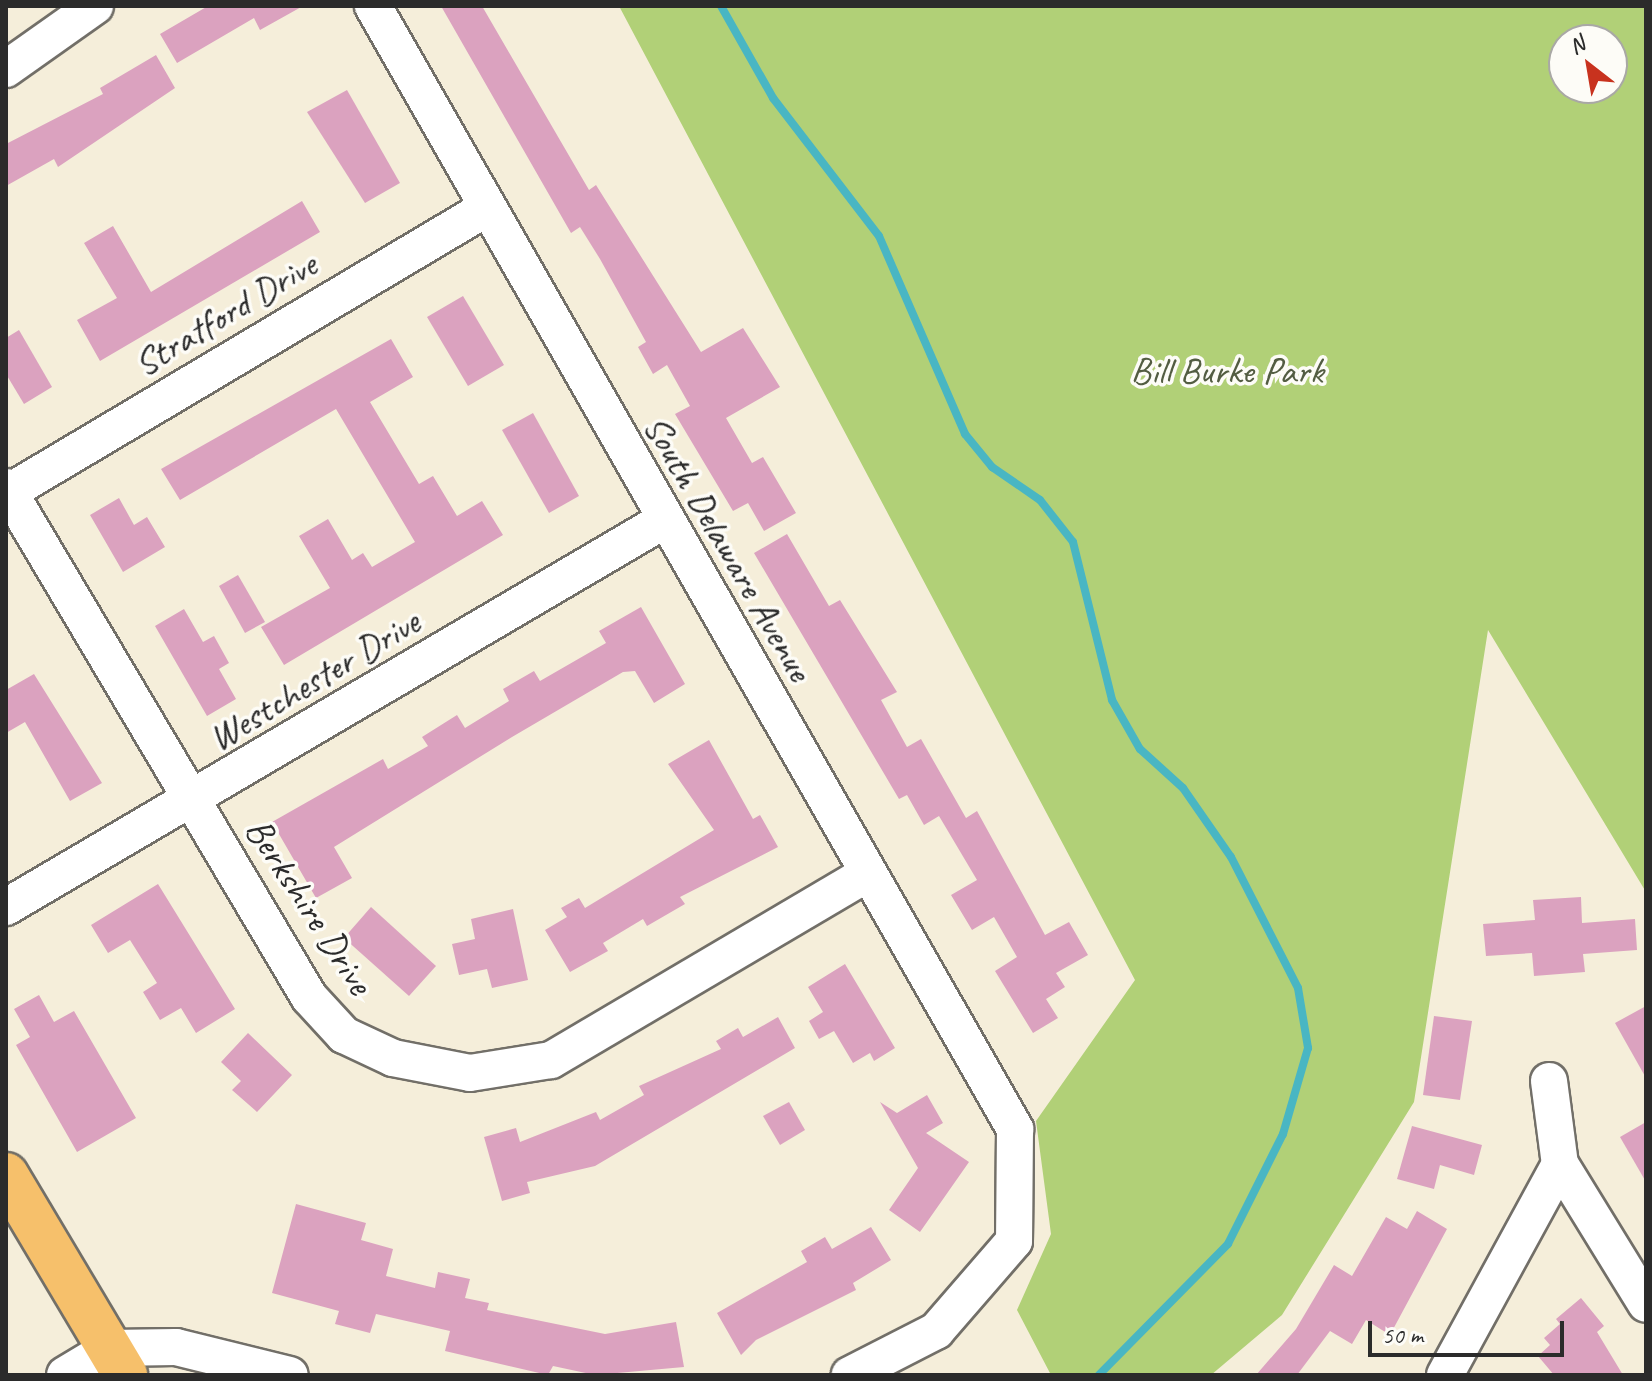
<!DOCTYPE html>
<style>
body{margin:0}
#map{position:relative;width:1652px;height:1381px;overflow:hidden;background:#f5eeda;font-family:Caveat,sans-serif}
div>[style]{position:absolute}
[style*='--x']{left:calc(var(--x)*1px);top:calc(var(--y)*1px);width:calc(var(--w)*1px);rotate:calc(var(--a)*1deg)}
.green>*{inset:0;background:#b1d077}
.stream>*{height:8px;margin:-4px;padding:0 4px;transform-origin:4px;border-radius:4px;background:#49b6c3}
.building>*{inset:0;background:#dba2bf}
.roads{filter:drop-shadow(2px 0 #726f68) drop-shadow(-2px 0 #726f68) drop-shadow(0 2px #726f68) drop-shadow(0 -2px #726f68)}
.minor>*{height:36px;margin:-18px;padding:0 18px;transform-origin:18px;border-radius:18px;background:#fff}
.major>*{height:44px;margin:-22px;padding:0 22px;transform-origin:22px;border-radius:22px;background:#f6c06b}
span{translate:-50% -50%;white-space:nowrap;text-align:center;line-height:1.15;-webkit-text-stroke:7px #fdfcf7;paint-order:stroke}
.street-label{font-size:38px;color:#2b2b2b}
.park-label{font-size:38px;color:#535d42}
.frame{position:absolute;inset:0;border:8px solid #2b2b2b;pointer-events:none}
.north{position:absolute;left:1548px;top:24px;width:80px;height:80px;box-sizing:border-box;background:#fdfcf7;border:2px solid #a9a8a5;border-radius:50%;rotate:329deg;font-size:22px;font-weight:700;line-height:32px;text-align:center;color:#2b2b2b}
.north::after{content:'';display:block;margin:auto;width:28px;height:36px;background:#c8321e;clip-path:polygon(50% 0,100% 100%,50% 72%,0 100%)}
.scale{position:absolute;left:1368px;top:1321px;width:196px;height:36px;box-sizing:border-box;border:4px solid #2b2b2b;border-top:0;padding-left:10px;font-size:24px;line-height:28px;white-space:nowrap;color:#2b2b2b;-webkit-text-stroke:6px #fdfcf7;paint-order:stroke}
</style>
<div id="map">
<div class="green">
<i style="clip-path:polygon(evenodd,619px 6px,1646px 6px,1646px 892px,1488px 630px,1414px 1102px,1282px 1315px,1211px 1375px,1051px 1375px,1017px 1310px,1051px 1234px,1036px 1121px,1135px 980px,619px 6px,1564px 40px,1612px 40px,1612px 88px,1564px 88px,1564px 40px)"></i>
</div>
<div class="stream">
<i style="--x:721;--y:6;--w:106;--a:60.5"></i>
<i style="--x:773;--y:98;--w:174;--a:52.5"></i>
<i style="--x:879;--y:236;--w:216;--a:66.5"></i>
<i style="--x:965;--y:434;--w:43;--a:50.7"></i>
<i style="--x:992;--y:467;--w:58;--a:34.5"></i>
<i style="--x:1040;--y:500;--w:53;--a:51.8"></i>
<i style="--x:1073;--y:542;--w:163;--a:76.1"></i>
<i style="--x:1112;--y:700;--w:56;--a:60.3"></i>
<i style="--x:1140;--y:749;--w:58;--a:42.2"></i>
<i style="--x:1183;--y:788;--w:84;--a:55.2"></i>
<i style="--x:1231;--y:857;--w:147;--a:62.9"></i>
<i style="--x:1298;--y:988;--w:61;--a:80.5"></i>
<i style="--x:1308;--y:1048;--w:90;--a:106.2"></i>
<i style="--x:1283;--y:1134;--w:123;--a:116.6"></i>
<i style="--x:1228;--y:1244;--w:184;--a:134.6"></i>
</div>
<div class="building">
<i style="clip-path:polygon(208px 6px,303px 6px,260px 30px,254px 18px,177px 63px,160px 34px)"></i>
<i style="clip-path:polygon(441px 6px,482px 6px,589px 190px,596px 185px,701px 352px,743px 328px,780px 387px,726px 418px,752px 463px,763px 457px,796px 513px,764px 531px,748px 503px,733px 511px,675px 414px,690px 406px,667px 365px,653px 374px,638px 347px,646px 342px,600px 259px,580px 227px,571px 233px)"></i>
<i style="clip-path:polygon(156px 55px,175px 88px,58px 167px,54px 159px,6px 186px,6px 144px,103px 94px,100px 88px)"></i>
<i style="clip-path:polygon(347px 90px,400px 183px,365px 203px,307px 112px)"></i>
<i style="clip-path:polygon(302px 201px,320px 232px,100px 361px,77px 320px,117px 298px,84px 243px,113px 226px,151px 292px)"></i>
<i style="clip-path:polygon(463px 296px,504px 365px,468px 386px,427px 317px)"></i>
<i style="clip-path:polygon(19px 330px,52px 387px,24px 404px,6px 374px,6px 338px)"></i>
<i style="clip-path:polygon(391px 339px,413px 377px,370px 402px,419px 484px,433px 476px,457px 516px,482px 501px,503px 535px,284px 665px,261px 627px,330px 588px,299px 536px,328px 519px,352px 560px,363px 553px,372px 567px,415px 542px,336px 409px,180px 500px,161px 469px)"></i>
<i style="clip-path:polygon(533px 413px,579px 496px,549px 513px,502px 430px)"></i>
<i style="clip-path:polygon(119px 498px,134px 525px,147px 517px,165px 547px,123px 572px,90px 515px)"></i>
<i style="clip-path:polygon(787px 534px,829px 606px,840px 600px,897px 692px,881px 700px,907px 747px,921px 739px,966px 818px,977px 811px,1045px 935px,1069px 922px,1088px 955px,1056px 973px,1065px 987px,1046px 999px,1058px 1018px,1033px 1033px,995px 971px,1017px 957px,994px 917px,972px 930px,951px 895px,977px 880px,939px 816px,924px 825px,907px 795px,899px 799px,754px 553px)"></i>
<i style="clip-path:polygon(238px 575px,265px 622px,245px 633px,219px 586px)"></i>
<i style="clip-path:polygon(641px 607px,685px 684px,654px 703px,635px 671px,623px 672px,512px 737px,334px 847px,352px 878px,316px 898px,272px 822px,383px 759px,388px 769px,428px 746px,422px 737px,457px 715px,465px 728px,509px 701px,503px 689px,534px 671px,540px 681px,606px 643px,599px 631px)"></i>
<i style="clip-path:polygon(184px 609px,203px 642px,214px 636px,229px 663px,219px 669px,236px 699px,207px 716px,155px 626px)"></i>
<i style="clip-path:polygon(34px 674px,102px 783px,70px 801px,25px 722px,6px 733px,6px 690px)"></i>
<i style="clip-path:polygon(709px 740px,753px 819px,760px 815px,778px 847px,680px 897px,685px 904px,647px 926px,643px 919px,603px 943px,608px 951px,570px 972px,545px 930px,567px 917px,561px 908px,579px 898px,585px 908px,714px 830px,668px 764px)"></i>
<i style="clip-path:polygon(158px 884px,235px 1009px,196px 1033px,181px 1008px,160px 1020px,143px 992px,157px 983px,130px 940px,108px 953px,91px 925px)"></i>
<i style="clip-path:polygon(1581px 897px,1582px 923px,1635px 919px,1637px 950px,1583px 954px,1585px 972px,1534px 976px,1532px 953px,1486px 956px,1483px 924px,1535px 920px,1533px 900px)"></i>
<i style="clip-path:polygon(371px 907px,436px 966px,409px 996px,344px 938px)"></i>
<i style="clip-path:polygon(513px 909px,528px 980px,492px 988px,487px 969px,459px 975px,452px 944px,475px 939px,471px 919px)"></i>
<i style="clip-path:polygon(845px 964px,895px 1048px,874px 1061px,870px 1053px,853px 1063px,834px 1031px,819px 1039px,809px 1021px,823px 1012px,808px 987px)"></i>
<i style="clip-path:polygon(39px 995px,54px 1022px,74px 1011px,136px 1118px,77px 1152px,16px 1045px,30px 1037px,14px 1009px)"></i>
<i style="clip-path:polygon(1646px 1006px,1646px 1078px,1615px 1023px)"></i>
<i style="clip-path:polygon(1434px 1016px,1472px 1021px,1460px 1100px,1423px 1095px)"></i>
<i style="clip-path:polygon(778px 1017px,795px 1048px,595px 1166px,527px 1182px,530px 1193px,502px 1201px,484px 1137px,516px 1128px,520px 1142px,596px 1112px,600px 1120px,644px 1095px,639px 1086px,721px 1049px,716px 1041px,738px 1028px,743px 1037px)"></i>
<i style="clip-path:polygon(248px 1033px,292px 1075px,257px 1112px,232px 1090px,241px 1081px,221px 1062px)"></i>
<i style="clip-path:polygon(927px 1095px,943px 1123px,926px 1133px,969px 1162px,920px 1232px,889px 1210px,918px 1168px,880px 1102px,897px 1113px)"></i>
<i style="clip-path:polygon(789px 1102px,805px 1130px,780px 1145px,763px 1116px)"></i>
<i style="clip-path:polygon(1646px 1122px,1646px 1182px,1620px 1137px)"></i>
<i style="clip-path:polygon(1412px 1126px,1482px 1145px,1474px 1175px,1440px 1165px,1434px 1189px,1397px 1179px)"></i>
<i style="clip-path:polygon(296px 1204px,366px 1223px,361px 1240px,393px 1249px,386px 1276px,435px 1288px,438px 1272px,470px 1279px,465px 1298px,489px 1303px,487px 1310px,605px 1334px,676px 1322px,684px 1367px,595px 1375px,553px 1366px,548px 1375px,445px 1351px,450px 1331px,376px 1314px,370px 1333px,335px 1324px,339px 1311px,272px 1293px)"></i>
<i style="clip-path:polygon(1417px 1211px,1447px 1229px,1390px 1335px,1366px 1320px,1352px 1344px,1330px 1331px,1297px 1375px,1256px 1375px,1296px 1329px,1334px 1265px,1352px 1276px,1386px 1217px,1407px 1229px)"></i>
<i style="clip-path:polygon(871px 1227px,891px 1260px,853px 1283px,856px 1290px,756px 1340px,741px 1355px,717px 1313px,807px 1262px,801px 1251px,825px 1237px,832px 1249px)"></i>
<i style="clip-path:polygon(1581px 1298px,1604px 1326px,1597px 1332px,1623px 1375px,1554px 1375px,1538px 1356px,1550px 1345px,1544px 1338px,1560px 1324px,1556px 1319px)"></i>
</div>
<div class="roads">
<div class="minor">
<i style="--x:373;--y:6;--w:1294;--a:60.24"></i>
<i style="--x:1015;--y:1129;--w:112;--a:90.5"></i>
<i style="--x:1014;--y:1241;--w:119;--a:130.9"></i>
<i style="--x:936;--y:1331;--w:97;--a:152.9"></i>
<i style="--x:6;--y:69;--w:109;--a:-35.3"></i>
<i style="--x:6;--y:487;--w:593;--a:59.28"></i>
<i style="--x:309;--y:997;--w:52;--a:47.4"></i>
<i style="--x:344;--y:1035;--w:54;--a:25.1"></i>
<i style="--x:393;--y:1058;--w:78;--a:11"></i>
<i style="--x:470;--y:1073;--w:82;--a:-9.1"></i>
<i style="--x:551;--y:1060;--w:368;--a:-30.5"></i>
<i style="--x:9;--y:492;--w:554;--a:-30.73"></i>
<i style="--x:6;--y:907;--w:762;--a:-30.44"></i>
<i style="--x:1549;--y:1081;--w:84;--a:82.5"></i>
<i style="--x:1560;--y:1164;--w:164;--a:58.4"></i>
<i style="--x:65;--y:1375;--w:52;--a:-31"></i>
<i style="--x:110;--y:1348;--w:66;--a:-0.9"></i>
<i style="--x:176;--y:1347;--w:117;--a:13.8"></i>
<i style="--x:1445;--y:1375;--w:240;--a:-61.4"></i>
</div>
<div class="major">
<i style="--x:6;--y:1175;--w:233;--a:59.2"></i>
</div>
</div>
<div class="street-label">
<span style="left:225px;top:314px;rotate:-31deg">Stratford Drive</span>
<span style="left:728px;top:548px;rotate:60deg">South Delaware Avenue</span>
<span style="left:314px;top:680px;rotate:-31deg">Westchester Drive</span>
<span style="left:309px;top:906px;rotate:57deg">Berkshire Drive</span>
</div>
<div class="park-label">
<span style="left:1227px;top:371px">Bill Burke Park</span>
</div>
<div class="frame"></div>
<div class="north">N</div>
<div class="scale">50 m</div>
</div>
